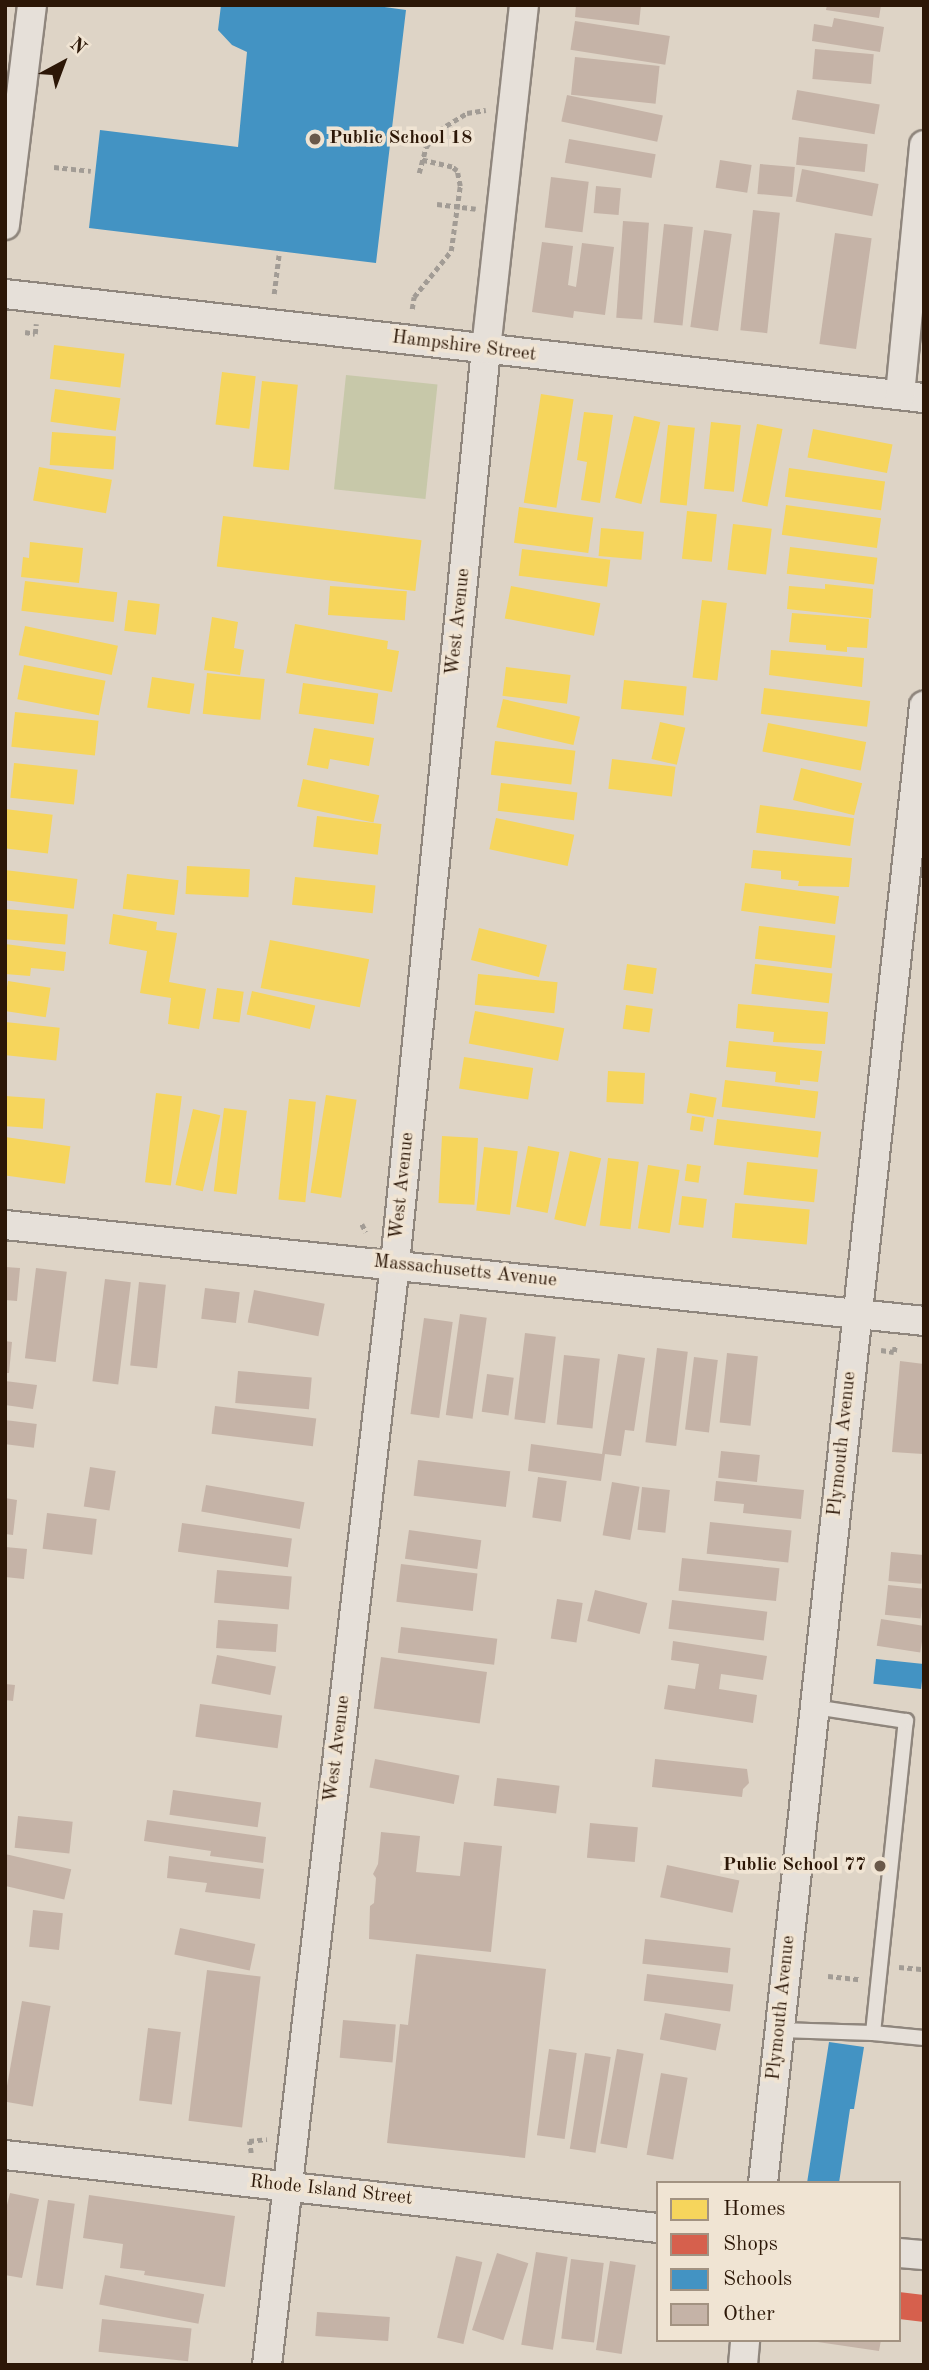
<!DOCTYPE html>
<html>
<head>
<meta charset="utf-8">
<style>
  body { margin:0 }
  #map { position:relative; width:929px; height:2370px; overflow:hidden; background:#ded4c6; font-family:"Old Standard TT",serif }
  div>[style] { position:absolute }
  [style*='--x'] { left:calc(var(--x)*1px); top:calc(var(--y)*1px); width:calc(var(--w)*1px); rotate:calc(var(--a)*1deg) }
  .green>* { inset:0; background:#c7c8a9; transform-origin:0 0 }
  .homes>* { inset:0; background:#f6d55c; transform-origin:0 0 }
  .shops>* { inset:0; background:#d6604d }
  .schools>* { inset:0; background:#4393c3; transform-origin:0 0 }
  .building>* { inset:0; background:#c5b3a7; transform-origin:0 0 }
  .path>* { height:4.5px; margin-top:-2.25px; transform-origin:0; background:repeating-linear-gradient(90deg,#a29c95 0 5px,transparent 0 8.5px) }
  .roads { filter:drop-shadow(2px 0 #8f867d) drop-shadow(-2px 0 #8f867d) drop-shadow(0 2px #8f867d) drop-shadow(0 -2px #8f867d) }
  .lane>* { height:14px; margin:-7px; padding:0 7px; transform-origin:7px; border-radius:7px; background:#e6e0d9 }
  .street>* { height:28px; margin:-14px; padding:0 14px; transform-origin:14px; border-radius:14px; background:#e6e0d9 }
  .dots>* { width:19px; height:19px; translate:-50% -50%; box-sizing:border-box; border:4px solid #f0e4d3; border-radius:50% }
  span { translate:-50% -50%; white-space:nowrap; text-align:center; line-height:1.15; -webkit-text-stroke:7px #f0e4d3; paint-order:stroke }
  .poi-label { font-size:19px; color:#2c1707; font-weight:700 }
  .left { translate:0 -50%; text-align:left }
  .right { translate:-100% -50%; text-align:right }
  .street-label { font-size:19px; color:#2c1707 }
  .frame { position:absolute; inset:0; border:7px solid #2c1707; pointer-events:none }
  .legend { position:absolute; left:656px; top:2181px; width:245px; height:161px; box-sizing:border-box; background:#f0e4d3; border:2px solid #a29281; margin:0; padding:9px 12px; list-style:none; font-size:21px; color:#2c1707 }
  .legend li { display:flex; align-items:center; gap:14px; height:35px }
  .legend b { width:35px; border:2px solid #a29281 }
  .north { position:absolute; left:28px; top:28px; width:70px; height:70px; -webkit-text-stroke:5px #f0e4d3; paint-order:stroke; rotate:41deg; font-size:19px; font-weight:700; line-height:28px; text-align:center; color:#2c1707 }
  .north::after { content:''; display:block; margin:auto; width:24px; height:32px; background:#2c1707; clip-path:polygon(50% 0,100% 100%,50% 72%,0 100%) }
</style>
</head>
<body>
<div id="map">
  <div class="green">
    <div style="left:346px;top:375px;width:92px;height:115px;rotate:6deg"></div>
  </div>
  <div class="homes">
    <div style="left:54px;top:345px;width:71px;height:34px;rotate:7deg"></div>
    <div style="left:222px;top:372px;width:34px;height:53px;rotate:7deg"></div>
    <div style="left:262px;top:381px;width:36px;height:86px;rotate:6deg"></div>
    <div style="left:55px;top:389px;width:66px;height:33px;rotate:8deg"></div>
    <div style="left:541px;top:394px;width:33px;height:110px;rotate:9deg"></div>
    <div style="clip-path:polygon(584px 412px,613px 415px,600px 503px,581px 500px,587px 462px,577px 460px)"></div>
    <div style="left:634px;top:416px;width:27px;height:84px;rotate:13deg"></div>
    <div style="left:711px;top:422px;width:30px;height:67px;rotate:6deg"></div>
    <div style="left:757px;top:424px;width:26px;height:79px;rotate:11deg"></div>
    <div style="left:668px;top:425px;width:27px;height:78px;rotate:6deg"></div>
    <div style="left:813px;top:429px;width:81px;height:29px;rotate:11deg"></div>
    <div style="left:52px;top:432px;width:64px;height:33px;rotate:4deg"></div>
    <div style="left:39px;top:467px;width:74px;height:34px;rotate:10deg"></div>
    <div style="left:789px;top:468px;width:97px;height:29px;rotate:8deg"></div>
    <div style="left:786px;top:505px;width:96px;height:30px;rotate:8deg"></div>
    <div style="left:519px;top:507px;width:75px;height:36px;rotate:8deg"></div>
    <div style="left:687px;top:511px;width:30px;height:48px;rotate:6deg"></div>
    <div style="left:223px;top:516px;width:200px;height:51px;rotate:7deg"></div>
    <div style="left:733px;top:524px;width:39px;height:46px;rotate:7deg"></div>
    <div style="left:601px;top:528px;width:43px;height:28px;rotate:5deg"></div>
    <div style="clip-path:polygon(30px 542px,83px 548px,79px 583px,21px 577px,23px 557px,29px 558px)"></div>
    <div style="left:790px;top:547px;width:88px;height:27px;rotate:7deg"></div>
    <div style="left:522px;top:549px;width:89px;height:27px;rotate:7deg"></div>
    <div style="left:25px;top:581px;width:93px;height:30px;rotate:7deg"></div>
    <div style="clip-path:polygon(825px 584px,873px 589px,871px 618px,787px 609px,789px 586px,825px 589px)"></div>
    <div style="left:330px;top:586px;width:77px;height:29px;rotate:4deg"></div>
    <div style="left:511px;top:586px;width:91px;height:33px;rotate:11deg"></div>
    <div style="left:128px;top:600px;width:32px;height:31px;rotate:7deg"></div>
    <div style="left:702px;top:600px;width:25px;height:78px;rotate:7deg"></div>
    <div style="clip-path:polygon(792px 613px,869px 619px,867px 648px,847px 647px,847px 652px,826px 650px,826px 645px,789px 642px)"></div>
    <div style="clip-path:polygon(212px 617px,238px 622px,234px 648px,244px 650px,240px 675px,204px 670px)"></div>
    <div style="clip-path:polygon(295px 624px,388px 641px,387px 649px,399px 651px,392px 692px,286px 673px)"></div>
    <div style="left:25px;top:626px;width:95px;height:30px;rotate:12deg"></div>
    <div style="clip-path:polygon(771px 650px,864px 658px,862px 687px,769px 675px)"></div>
    <div style="left:24px;top:665px;width:83px;height:35px;rotate:11deg"></div>
    <div style="left:506px;top:667px;width:65px;height:29px;rotate:7deg"></div>
    <div style="left:207px;top:673px;width:58px;height:41px;rotate:6deg"></div>
    <div style="left:152px;top:677px;width:43px;height:31px;rotate:9deg"></div>
    <div style="left:624px;top:680px;width:63px;height:29px;rotate:6deg"></div>
    <div style="left:303px;top:683px;width:76px;height:31px;rotate:8deg"></div>
    <div style="left:764px;top:688px;width:107px;height:26px;rotate:7deg"></div>
    <div style="left:503px;top:699px;width:79px;height:29px;rotate:13deg"></div>
    <div style="left:15px;top:712px;width:84px;height:35px;rotate:6deg"></div>
    <div style="left:660px;top:722px;width:26px;height:38px;rotate:13deg"></div>
    <div style="left:768px;top:723px;width:100px;height:29px;rotate:11deg"></div>
    <div style="clip-path:polygon(314px 728px,374px 738px,369px 766px,330px 759px,328px 769px,307px 765px)"></div>
    <div style="left:495px;top:741px;width:81px;height:34px;rotate:7deg"></div>
    <div style="left:612px;top:759px;width:64px;height:30px;rotate:7deg"></div>
    <div style="left:14px;top:763px;width:64px;height:35px;rotate:6deg"></div>
    <div style="left:801px;top:768px;width:63px;height:33px;rotate:14deg"></div>
    <div style="left:303px;top:779px;width:78px;height:28px;rotate:12deg"></div>
    <div style="left:501px;top:783px;width:77px;height:28px;rotate:7deg"></div>
    <div style="left:760px;top:805px;width:95px;height:28px;rotate:8deg"></div>
    <div style="left:5px;top:809px;width:48px;height:39px;rotate:7deg"></div>
    <div style="left:317px;top:816px;width:65px;height:31px;rotate:7deg"></div>
    <div style="left:496px;top:818px;width:80px;height:32px;rotate:12deg"></div>
    <div style="clip-path:polygon(753px 850px,852px 858px,849px 887px,798px 886px,799px 881px,781px 879px,781px 871px,751px 868px)"></div>
    <div style="left:187px;top:866px;width:63px;height:28px;rotate:3deg"></div>
    <div style="left:5px;top:870px;width:73px;height:30px;rotate:7deg"></div>
    <div style="left:127px;top:874px;width:52px;height:35px;rotate:7deg"></div>
    <div style="left:295px;top:877px;width:81px;height:28px;rotate:6deg"></div>
    <div style="left:745px;top:883px;width:95px;height:28px;rotate:8deg"></div>
    <div style="left:5px;top:909px;width:63px;height:30px;rotate:5deg"></div>
    <div style="clip-path:polygon(113px 914px,157px 922px,156px 930px,177px 933px,169px 982px,206px 989px,199px 1029px,168px 1024px,171px 998px,140px 993px,147px 951px,109px 944px)"></div>
    <div style="left:759px;top:926px;width:77px;height:33px;rotate:7deg"></div>
    <div style="left:479px;top:928px;width:70px;height:33px;rotate:14deg"></div>
    <div style="left:270px;top:940px;width:101px;height:49px;rotate:11deg"></div>
    <div style="clip-path:polygon(5px 944px,66px 952px,64px 971px,31px 968px,30px 976px,5px 974px)"></div>
    <div style="left:627px;top:964px;width:30px;height:26px;rotate:8deg"></div>
    <div style="left:755px;top:964px;width:78px;height:30px;rotate:7deg"></div>
    <div style="left:478px;top:974px;width:80px;height:31px;rotate:6deg"></div>
    <div style="left:8px;top:981px;width:43px;height:30px;rotate:9deg"></div>
    <div style="left:217px;top:988px;width:27px;height:31px;rotate:8deg"></div>
    <div style="left:252px;top:991px;width:65px;height:24px;rotate:13deg"></div>
    <div style="clip-path:polygon(738px 1004px,828px 1012px,825px 1044px,773px 1042px,774px 1032px,736px 1028px)"></div>
    <div style="left:626px;top:1005px;width:27px;height:24px;rotate:8deg"></div>
    <div style="left:475px;top:1011px;width:91px;height:33px;rotate:11deg"></div>
    <div style="left:5px;top:1022px;width:55px;height:33px;rotate:6deg"></div>
    <div style="clip-path:polygon(729px 1041px,822px 1051px,818px 1082px,800px 1080px,800px 1085px,775px 1082px,776px 1072px,726px 1067px)"></div>
    <div style="left:464px;top:1057px;width:70px;height:32px;rotate:9deg"></div>
    <div style="left:608px;top:1071px;width:37px;height:31px;rotate:3deg"></div>
    <div style="left:725px;top:1080px;width:94px;height:27px;rotate:7deg"></div>
    <div style="left:156px;top:1093px;width:26px;height:90px;rotate:7deg"></div>
    <div style="left:690px;top:1093px;width:27px;height:20px;rotate:10deg"></div>
    <div style="left:326px;top:1095px;width:31px;height:99px;rotate:9deg"></div>
    <div style="left:5px;top:1096px;width:40px;height:30px;rotate:4deg"></div>
    <div style="left:289px;top:1099px;width:27px;height:101px;rotate:6deg"></div>
    <div style="left:224px;top:1108px;width:23px;height:84px;rotate:7deg"></div>
    <div style="left:193px;top:1109px;width:28px;height:78px;rotate:13deg"></div>
    <div style="left:692px;top:1116px;width:13px;height:14px;rotate:9deg"></div>
    <div style="left:717px;top:1119px;width:105px;height:26px;rotate:7deg"></div>
    <div style="left:442px;top:1136px;width:36px;height:67px;rotate:3deg"></div>
    <div style="left:5px;top:1137px;width:66px;height:38px;rotate:8deg"></div>
    <div style="left:528px;top:1146px;width:32px;height:62px;rotate:11deg"></div>
    <div style="left:484px;top:1147px;width:34px;height:64px;rotate:7deg"></div>
    <div style="left:570px;top:1151px;width:32px;height:70px;rotate:13deg"></div>
    <div style="left:608px;top:1158px;width:31px;height:68px;rotate:7deg"></div>
    <div style="left:747px;top:1162px;width:71px;height:33px;rotate:6deg"></div>
    <div style="left:687px;top:1164px;width:14px;height:17px;rotate:8deg"></div>
    <div style="left:648px;top:1165px;width:32px;height:64px;rotate:9deg"></div>
    <div style="left:682px;top:1196px;width:25px;height:29px;rotate:7deg"></div>
    <div style="left:735px;top:1203px;width:75px;height:35px;rotate:5deg"></div>
  </div>
  <div class="shops">
    <div style="clip-path:polygon(899px 2292px,924px 2295px,924px 2322px,899px 2319px)"></div>
  </div>
  <div class="schools">
    <div style="clip-path:polygon(221px 5px,370px 5px,406px 10px,376px 263px,89px 228px,100px 130px,238px 147px,247px 52px,232px 45px,218px 30px)"></div>
    <div style="left:876px;top:1659px;width:48px;height:25px;rotate:6deg"></div>
    <div style="clip-path:polygon(829px 2042px,864px 2047px,854px 2109px,850px 2109px,839px 2183px,807px 2183px)"></div>
  </div>
  <div class="building">
    <div style="clip-path:polygon(576px 5px,641px 5px,639px 25px,575px 17px)"></div>
    <div style="clip-path:polygon(827px 5px,881px 5px,879px 18px,826px 10px)"></div>
    <div style="clip-path:polygon(834px 18px,884px 27px,880px 52px,812px 41px,814px 24px,832px 27px)"></div>
    <div style="left:575px;top:21px;width:96px;height:29px;rotate:9deg"></div>
    <div style="left:815px;top:49px;width:59px;height:30px;rotate:5deg"></div>
    <div style="left:575px;top:57px;width:85px;height:38px;rotate:6deg"></div>
    <div style="left:797px;top:90px;width:84px;height:30px;rotate:10deg"></div>
    <div style="left:567px;top:95px;width:98px;height:27px;rotate:12deg"></div>
    <div style="left:799px;top:137px;width:69px;height:28px;rotate:6deg"></div>
    <div style="left:569px;top:139px;width:88px;height:24px;rotate:10deg"></div>
    <div style="left:720px;top:160px;width:32px;height:28px;rotate:9deg"></div>
    <div style="left:760px;top:164px;width:35px;height:30px;rotate:5deg"></div>
    <div style="left:802px;top:169px;width:78px;height:33px;rotate:11deg"></div>
    <div style="left:551px;top:177px;width:38px;height:51px;rotate:7deg"></div>
    <div style="left:596px;top:186px;width:25px;height:27px;rotate:5deg"></div>
    <div style="left:753px;top:210px;width:27px;height:121px;rotate:6deg"></div>
    <div style="left:623px;top:221px;width:26px;height:97px;rotate:4deg"></div>
    <div style="left:664px;top:224px;width:29px;height:99px;rotate:6deg"></div>
    <div style="left:704px;top:230px;width:28px;height:98px;rotate:8deg"></div>
    <div style="left:835px;top:233px;width:37px;height:112px;rotate:8deg"></div>
    <div style="clip-path:polygon(542px 242px,573px 246px,568px 285px,576px 287px,582px 243px,614px 247px,605px 315px,574px 311px,573px 318px,532px 312px)"></div>
    <div style="clip-path:polygon(5px 1267px,20px 1268px,17px 1301px,5px 1300px)"></div>
    <div style="left:36px;top:1268px;width:31px;height:91px;rotate:7deg"></div>
    <div style="left:105px;top:1279px;width:26px;height:103px;rotate:7deg"></div>
    <div style="left:139px;top:1282px;width:27px;height:84px;rotate:6deg"></div>
    <div style="left:205px;top:1288px;width:35px;height:31px;rotate:7deg"></div>
    <div style="left:254px;top:1290px;width:72px;height:33px;rotate:11deg"></div>
    <div style="left:460px;top:1314px;width:27px;height:102px;rotate:8deg"></div>
    <div style="left:424px;top:1318px;width:29px;height:97px;rotate:8deg"></div>
    <div style="left:525px;top:1333px;width:31px;height:87px;rotate:7deg"></div>
    <div style="clip-path:polygon(5px 1341px,12px 1342px,9px 1373px,5px 1373px)"></div>
    <div style="left:657px;top:1348px;width:31px;height:95px;rotate:7deg"></div>
    <div style="left:727px;top:1353px;width:31px;height:70px;rotate:6deg"></div>
    <div style="clip-path:polygon(618px 1354px,645px 1358px,634px 1431px,625px 1430px,621px 1456px,605px 1454px,601px 1481px,528px 1471px,531px 1444px,602px 1454px)"></div>
    <div style="left:564px;top:1355px;width:36px;height:70px;rotate:6deg"></div>
    <div style="left:694px;top:1357px;width:24px;height:73px;rotate:7deg"></div>
    <div style="clip-path:polygon(900px 1361px,924px 1364px,923px 1454px,892px 1452px)"></div>
    <div style="left:238px;top:1371px;width:74px;height:32px;rotate:5deg"></div>
    <div style="left:487px;top:1374px;width:27px;height:38px;rotate:8deg"></div>
    <div style="clip-path:polygon(5px 1381px,37px 1385px,33px 1409px,5px 1405px)"></div>
    <div style="left:215px;top:1406px;width:102px;height:28px;rotate:7deg"></div>
    <div style="left:5px;top:1420px;width:32px;height:24px;rotate:7deg"></div>
    <div style="left:721px;top:1451px;width:39px;height:27px;rotate:6deg"></div>
    <div style="left:418px;top:1460px;width:93px;height:36px;rotate:7deg"></div>
    <div style="left:90px;top:1467px;width:26px;height:40px;rotate:9deg"></div>
    <div style="left:538px;top:1477px;width:29px;height:41px;rotate:8deg"></div>
    <div style="clip-path:polygon(716px 1481px,804px 1490px,801px 1519px,743px 1513px,744px 1504px,714px 1501px)"></div>
    <div style="left:612px;top:1482px;width:28px;height:54px;rotate:10deg"></div>
    <div style="left:206px;top:1485px;width:100px;height:27px;rotate:10deg"></div>
    <div style="left:642px;top:1487px;width:28px;height:43px;rotate:6deg"></div>
    <div style="clip-path:polygon(5px 1498px,17px 1500px,13px 1535px,5px 1534px)"></div>
    <div style="left:47px;top:1513px;width:50px;height:36px;rotate:7deg"></div>
    <div style="left:710px;top:1522px;width:82px;height:32px;rotate:6deg"></div>
    <div style="left:182px;top:1523px;width:111px;height:29px;rotate:8deg"></div>
    <div style="left:409px;top:1530px;width:73px;height:29px;rotate:8deg"></div>
    <div style="clip-path:polygon(5px 1547px,27px 1549px,24px 1579px,5px 1577px)"></div>
    <div style="left:891px;top:1552px;width:33px;height:29px;rotate:5deg"></div>
    <div style="left:682px;top:1558px;width:98px;height:33px;rotate:6deg"></div>
    <div style="left:401px;top:1564px;width:77px;height:38px;rotate:7deg"></div>
    <div style="left:217px;top:1570px;width:75px;height:33px;rotate:5deg"></div>
    <div style="left:888px;top:1585px;width:36px;height:30px;rotate:6deg"></div>
    <div style="left:595px;top:1590px;width:54px;height:32px;rotate:14deg"></div>
    <div style="left:557px;top:1599px;width:26px;height:40px;rotate:9deg"></div>
    <div style="left:672px;top:1600px;width:96px;height:29px;rotate:7deg"></div>
    <div style="left:881px;top:1619px;width:44px;height:27px;rotate:9deg"></div>
    <div style="left:218px;top:1620px;width:60px;height:28px;rotate:4deg"></div>
    <div style="left:401px;top:1627px;width:97px;height:26px;rotate:7deg"></div>
    <div style="clip-path:polygon(673px 1641px,767px 1656px,763px 1680px,721px 1674px,719px 1689px,757px 1695px,753px 1723px,664px 1709px,668px 1685px,695px 1689px,699px 1664px,671px 1660px)"></div>
    <div style="left:217px;top:1655px;width:60px;height:29px;rotate:11deg"></div>
    <div style="left:381px;top:1657px;width:107px;height:52px;rotate:8deg"></div>
    <div style="clip-path:polygon(5px 1684px,15px 1685px,13px 1701px,5px 1700px)"></div>
    <div style="left:200px;top:1704px;width:83px;height:33px;rotate:8deg"></div>
    <div style="left:375px;top:1759px;width:86px;height:29px;rotate:11deg"></div>
    <div style="clip-path:polygon(655px 1759px,747px 1769px,749px 1783px,743px 1789px,742px 1797px,652px 1787px)"></div>
    <div style="left:497px;top:1778px;width:63px;height:28px;rotate:7deg"></div>
    <div style="left:173px;top:1790px;width:89px;height:25px;rotate:8deg"></div>
    <div style="left:18px;top:1816px;width:55px;height:32px;rotate:6deg"></div>
    <div style="clip-path:polygon(147px 1820px,266px 1837px,263px 1863px,210px 1856px,211px 1851px,144px 1841px)"></div>
    <div style="left:590px;top:1823px;width:48px;height:35px;rotate:5deg"></div>
    <div style="clip-path:polygon(381px 1832px,420px 1836px,416px 1872px,460px 1876px,464px 1842px,502px 1846px,491px 1952px,369px 1939px,370px 1906px,374px 1903px,376px 1878px,373px 1874px,378px 1864px)"></div>
    <div style="left:5px;top:1854px;width:68px;height:31px;rotate:13deg"></div>
    <div style="clip-path:polygon(169px 1856px,264px 1869px,260px 1899px,205px 1892px,207px 1883px,167px 1878px)"></div>
    <div style="left:667px;top:1865px;width:74px;height:33px;rotate:12deg"></div>
    <div style="left:33px;top:1910px;width:30px;height:37px;rotate:6deg"></div>
    <div style="left:180px;top:1928px;width:77px;height:27px;rotate:12deg"></div>
    <div style="left:645px;top:1939px;width:86px;height:25px;rotate:6deg"></div>
    <div style="clip-path:polygon(416px 1954px,546px 1969px,525px 2158px,387px 2143px,400px 2024px,408px 2025px)"></div>
    <div style="left:207px;top:1970px;width:54px;height:152px;rotate:7deg"></div>
    <div style="left:647px;top:1974px;width:87px;height:27px;rotate:7deg"></div>
    <div style="left:22px;top:2001px;width:29px;height:102px;rotate:10deg"></div>
    <div style="left:665px;top:2013px;width:57px;height:27px;rotate:11deg"></div>
    <div style="left:343px;top:2020px;width:53px;height:38px;rotate:5deg"></div>
    <div style="left:148px;top:2028px;width:33px;height:73px;rotate:7deg"></div>
    <div style="left:549px;top:2049px;width:28px;height:87px;rotate:8deg"></div>
    <div style="left:617px;top:2049px;width:27px;height:96px;rotate:10deg"></div>
    <div style="left:585px;top:2053px;width:26px;height:97px;rotate:9deg"></div>
    <div style="left:661px;top:2073px;width:27px;height:83px;rotate:10deg"></div>
    <div style="clip-path:polygon(10px 2193px,39px 2199px,22px 2278px,5px 2275px,5px 2213px)"></div>
    <div style="clip-path:polygon(89px 2195px,235px 2216px,225px 2287px,144px 2275px,145px 2271px,120px 2268px,123px 2244px,83px 2238px)"></div>
    <div style="left:48px;top:2200px;width:27px;height:86px;rotate:8deg"></div>
    <div style="left:536px;top:2252px;width:32px;height:94px;rotate:9deg"></div>
    <div style="left:497px;top:2253px;width:33px;height:81px;rotate:18deg"></div>
    <div style="left:456px;top:2256px;width:27px;height:84px;rotate:13deg"></div>
    <div style="left:571px;top:2259px;width:33px;height:80px;rotate:7deg"></div>
    <div style="left:610px;top:2261px;width:26px;height:90px;rotate:9deg"></div>
    <div style="left:105px;top:2275px;width:101px;height:30px;rotate:11deg"></div>
    <div style="left:317px;top:2312px;width:73px;height:24px;rotate:4deg"></div>
    <div style="left:102px;top:2319px;width:90px;height:33px;rotate:6deg"></div>
    <div style="clip-path:polygon(804px 2340px,881px 2340px,879px 2351px)"></div>
  </div>
  <div class="path">
    <div style="--x:54;--y:167;--w:37;--a:6"></div>
    <div style="--x:419;--y:173;--w:27;--a:-75"></div>
    <div style="--x:426;--y:147;--w:21;--a:-53"></div>
    <div style="--x:439;--y:130;--w:33;--a:-31"></div>
    <div style="--x:467;--y:113;--w:19;--a:-9"></div>
    <div style="--x:437;--y:204;--w:39;--a:7"></div>
    <div style="--x:274;--y:294;--w:39;--a:-83"></div>
    <div style="--x:412;--y:309;--w:12;--a:-81"></div>
    <div style="--x:414;--y:297;--w:59;--a:-51.2"></div>
    <div style="--x:451;--y:251;--w:66;--a:-82.1"></div>
    <div style="--x:460;--y:186;--w:15;--a:-101"></div>
    <div style="--x:457;--y:171;--w:6;--a:-141"></div>
    <div style="--x:452;--y:167;--w:31;--a:-167"></div>
    <div style="--x:25;--y:332;--w:10;--a:11"></div>
    <div style="--x:35;--y:334;--w:10;--a:-84"></div>
    <div style="--x:362;--y:1224;--w:9;--a:63"></div>
    <div style="--x:881;--y:1350;--w:13;--a:9"></div>
    <div style="--x:894;--y:1352;--w:6;--a:-81"></div>
    <div style="--x:899;--y:1967;--w:25;--a:5"></div>
    <div style="--x:828;--y:1976;--w:31;--a:6"></div>
    <div style="--x:251;--y:2153;--w:12;--a:-99"></div>
    <div style="--x:249;--y:2141;--w:18;--a:-6"></div>
  </div>
  <div class="roads">
    <div class="lane">
      <div style="--x:779;--y:2030;--w:94;--a:1.8"></div>
      <div style="--x:873;--y:2033;--w:314;--a:-84"></div>
      <div style="--x:906;--y:1721;--w:93;--a:-171.3"></div>
      <div style="--x:873;--y:2033;--w:51;--a:5.6"></div>
    </div>
    <div class="street">
      <div style="--x:5;--y:225;--w:222;--a:-83"></div>
      <div style="--x:5;--y:294;--w:925;--a:6.46"></div>
      <div style="--x:900;--y:395;--w:251;--a:-84.5"></div>
      <div style="--x:5;--y:1225;--w:924;--a:5.96"></div>
      <div style="--x:5;--y:2155;--w:657;--a:6.38"></div>
      <div style="--x:763;--y:2183;--w:1486;--a:-83.78"></div>
      <div style="--x:899;--y:2253;--w:25;--a:5"></div>
      <div style="--x:267;--y:2365;--w:1108;--a:-83.37"></div>
      <div style="--x:395;--y:1264;--w:920;--a:-84.32"></div>
      <div style="--x:486;--y:349;--w:346;--a:-83.7"></div>
      <div style="--x:743;--y:2365;--w:25;--a:-85"></div>
    </div>
  </div>
  <div class="dots">
    <div style="left:315px;top:139px;background:#6a594a"></div>
    <div style="left:880px;top:1866px;background:#6a594a"></div>
  </div>
  <div class="poi-label">
    <span class="left" style="left:329px;top:139px">Public School 18</span>
    <span class="right" style="left:866px;top:1866px">Public School 77</span>
  </div>
  <div class="street-label">
    <span style="left:464px;top:347px;rotate:7deg">Hampshire Street</span>
    <span style="left:459px;top:622px;rotate:-84deg">West Avenue</span>
    <span style="left:403px;top:1186px;rotate:-84deg">West Avenue</span>
    <span style="left:465px;top:1272px;rotate:6deg">Massachusetts Avenue</span>
    <span style="left:843px;top:1444px;rotate:-84deg">Plymouth Avenue</span>
    <span style="left:338px;top:1749px;rotate:-83deg">West Avenue</span>
    <span style="left:782px;top:2008px;rotate:-84deg">Plymouth Avenue</span>
    <span style="left:331px;top:2191px;rotate:6deg">Rhode Island Street</span>
  </div>
  <div class="frame"></div>
  <ul class="legend">
  <li><b style="height:19px;background:#f6d55c"></b>Homes</li>
  <li><b style="height:19px;background:#d6604d"></b>Shops</li>
  <li><b style="height:19px;background:#4393c3"></b>Schools</li>
  <li><b style="height:19px;background:#c5b3a7"></b>Other</li>
  </ul>
  <div class="north">N</div>
</div>
</body>
</html>
